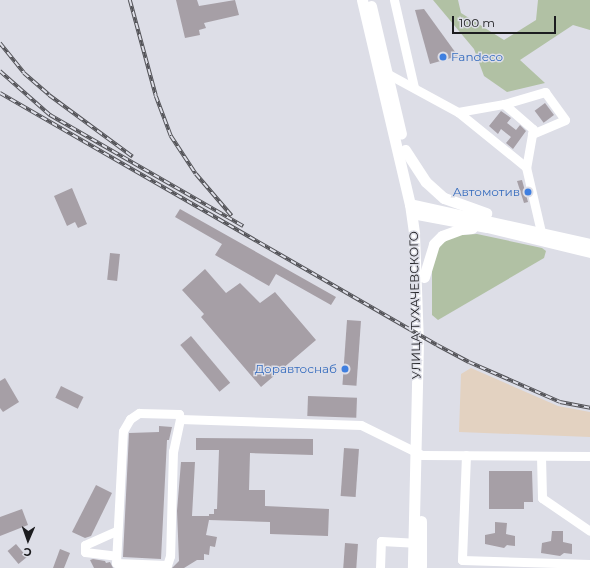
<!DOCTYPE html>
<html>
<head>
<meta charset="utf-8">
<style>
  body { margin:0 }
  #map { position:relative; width:590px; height:568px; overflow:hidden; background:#dddee7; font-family:Montserrat,sans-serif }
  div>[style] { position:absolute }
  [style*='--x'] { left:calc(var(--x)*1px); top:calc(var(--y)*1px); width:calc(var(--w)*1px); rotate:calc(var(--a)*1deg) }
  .industrial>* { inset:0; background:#e3d2c1 }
  .green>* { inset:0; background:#b1c1a4 }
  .building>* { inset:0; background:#a69fa6; transform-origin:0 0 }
  .minor>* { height:9px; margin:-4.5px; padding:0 4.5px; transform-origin:4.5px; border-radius:4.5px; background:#fff }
  .major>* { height:11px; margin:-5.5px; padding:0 5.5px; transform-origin:5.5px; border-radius:5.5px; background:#fff }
  .rail>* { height:3.5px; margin-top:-1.75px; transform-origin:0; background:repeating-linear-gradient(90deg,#dddee7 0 6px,#525257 0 12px); box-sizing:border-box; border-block:1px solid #525257 }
  .dots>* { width:11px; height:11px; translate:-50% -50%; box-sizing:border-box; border:2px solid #dddee7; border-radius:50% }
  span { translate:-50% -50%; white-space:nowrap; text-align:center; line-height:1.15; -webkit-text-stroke:3px #dddee7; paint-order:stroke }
  .shop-label { font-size:12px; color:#366cbe }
  .left { translate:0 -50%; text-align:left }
  .right { translate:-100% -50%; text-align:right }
  .street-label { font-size:12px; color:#1c1c1f }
  .north { position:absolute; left:8px; top:520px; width:40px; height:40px; -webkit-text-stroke:3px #dddee7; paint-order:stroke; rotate:182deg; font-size:11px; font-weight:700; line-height:16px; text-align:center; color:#1c1c1f }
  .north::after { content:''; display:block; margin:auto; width:14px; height:18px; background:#1c1c1f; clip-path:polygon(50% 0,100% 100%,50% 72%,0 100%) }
  .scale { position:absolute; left:452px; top:16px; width:104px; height:18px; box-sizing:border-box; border:2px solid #1c1c1f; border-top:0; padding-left:5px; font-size:12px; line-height:14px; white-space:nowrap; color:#1c1c1f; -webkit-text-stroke:3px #dddee7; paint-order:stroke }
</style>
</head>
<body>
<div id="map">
  <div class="industrial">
    <div style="clip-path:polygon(471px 368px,558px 406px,590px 412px,590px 437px,459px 432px,461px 374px)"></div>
  </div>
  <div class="green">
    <div style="clip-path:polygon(433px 0,458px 0,461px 13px,504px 40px,536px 20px,538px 0,590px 0,590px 30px,573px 25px,520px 60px,545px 83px,507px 92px,484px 76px,474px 49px)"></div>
    <div style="clip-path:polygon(477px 234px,542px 248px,546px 251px,544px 258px,438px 320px,432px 315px,432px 256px,438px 247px,447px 240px,460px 235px)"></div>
  </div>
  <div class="building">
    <div style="clip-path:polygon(176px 0,197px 0,199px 6px,235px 0,239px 15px,204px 23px,206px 28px,199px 30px,200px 35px,185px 38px)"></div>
    <div style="clip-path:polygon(424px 9px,458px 56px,430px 64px,415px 10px)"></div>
    <div style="left:545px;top:103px;width:15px;height:13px;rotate:53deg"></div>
    <div style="clip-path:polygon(501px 111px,511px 118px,507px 123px,516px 130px,520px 125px,526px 131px,513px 149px,506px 143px,511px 137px,501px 129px,498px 134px,489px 126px)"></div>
    <div style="clip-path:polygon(522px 180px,528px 202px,524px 203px,517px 181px)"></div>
    <div style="clip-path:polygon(72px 188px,87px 224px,78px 228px,75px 222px,67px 226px,54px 196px)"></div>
    <div style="clip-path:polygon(180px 209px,336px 297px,331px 305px,276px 274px,269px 286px,215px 255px,222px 244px,175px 217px)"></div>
    <div style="left:110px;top:253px;width:10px;height:27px;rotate:6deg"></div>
    <div style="clip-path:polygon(205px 269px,226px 293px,240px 283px,260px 303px,275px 292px,316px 340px,261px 387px,201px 317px,204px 314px,182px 290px)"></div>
    <div style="left:347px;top:320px;width:14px;height:65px;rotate:4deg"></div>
    <div style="left:191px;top:336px;width:61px;height:14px;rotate:50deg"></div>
    <div style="clip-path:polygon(5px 378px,19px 402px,3px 412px,0 408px,0 381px)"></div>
    <div style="left:61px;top:386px;width:25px;height:13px;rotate:26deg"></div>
    <div style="left:308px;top:396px;width:49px;height:20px;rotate:2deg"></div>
    <div style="clip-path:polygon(159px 426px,172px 427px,169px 440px,167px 440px,161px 559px,123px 557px,129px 433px,159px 432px)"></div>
    <div style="clip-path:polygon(196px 438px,313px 439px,313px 455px,250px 453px,249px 490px,265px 490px,265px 506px,329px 509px,328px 536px,270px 534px,270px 522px,209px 520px,206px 535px,217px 537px,215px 547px,210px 546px,209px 555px,204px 554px,204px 560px,197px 560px,184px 568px,172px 568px,179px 561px,177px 511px,181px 462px,195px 462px,192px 516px,209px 516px,209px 514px,214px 514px,214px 509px,217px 509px,219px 450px,196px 450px)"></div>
    <div style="left:344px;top:448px;width:15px;height:48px;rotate:4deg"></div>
    <div style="clip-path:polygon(489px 471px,532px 471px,533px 502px,524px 502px,524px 509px,489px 509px)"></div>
    <div style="clip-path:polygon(96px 485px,112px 493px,91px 536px,85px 538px,72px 532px)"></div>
    <div style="clip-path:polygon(22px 509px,28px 525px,0 536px,0 517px)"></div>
    <div style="clip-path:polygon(495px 522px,507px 523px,506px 534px,515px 536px,515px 546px,507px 545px,504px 548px,485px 544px,485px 535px,495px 533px)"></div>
    <div style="clip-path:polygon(552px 531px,563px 531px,563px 542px,572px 544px,572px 554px,564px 553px,560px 556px,541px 553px,542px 543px,551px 541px)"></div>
    <div style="left:345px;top:543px;width:13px;height:25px;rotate:4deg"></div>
    <div style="left:16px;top:544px;width:17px;height:11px;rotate:50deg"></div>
    <div style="clip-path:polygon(60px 549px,70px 553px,64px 568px,53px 568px)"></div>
    <div style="clip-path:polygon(93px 559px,105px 561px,106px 563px,110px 562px,113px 568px,94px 568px,90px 560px)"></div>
  </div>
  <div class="minor">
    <div style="--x:394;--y:0;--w:89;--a:77.1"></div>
    <div style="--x:388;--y:74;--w:80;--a:28.5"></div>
    <div style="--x:458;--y:112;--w:87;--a:39"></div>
    <div style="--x:526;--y:167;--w:67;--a:77"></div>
    <div style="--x:504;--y:104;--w:43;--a:-16.3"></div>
    <div style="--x:545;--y:92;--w:34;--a:54"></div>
    <div style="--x:565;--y:120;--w:36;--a:157"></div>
    <div style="--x:458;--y:112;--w:47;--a:-9.9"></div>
    <div style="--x:504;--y:104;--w:38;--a:41"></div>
    <div style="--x:533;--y:129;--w:39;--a:100"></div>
    <div style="--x:139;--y:413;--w:40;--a:1.4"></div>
    <div style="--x:179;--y:414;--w:5;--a:79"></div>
    <div style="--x:180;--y:419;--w:33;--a:102"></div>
    <div style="--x:173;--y:451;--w:105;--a:91.6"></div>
    <div style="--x:170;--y:556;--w:9;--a:108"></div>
    <div style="--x:167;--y:565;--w:51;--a:-177.8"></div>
    <div style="--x:116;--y:563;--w:132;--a:-87"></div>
    <div style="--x:123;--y:431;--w:14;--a:-60"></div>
    <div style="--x:130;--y:419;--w:11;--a:-34"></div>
    <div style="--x:180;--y:419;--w:181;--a:1.9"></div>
    <div style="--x:361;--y:425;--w:68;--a:26.2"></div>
    <div style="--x:422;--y:455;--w:168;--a:0.3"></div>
    <div style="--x:466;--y:455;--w:105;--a:92.2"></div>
    <div style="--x:462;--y:560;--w:128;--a:1.8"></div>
    <div style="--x:541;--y:456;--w:42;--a:88.6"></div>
    <div style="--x:542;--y:498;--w:58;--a:34.5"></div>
    <div style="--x:116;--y:531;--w:34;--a:156"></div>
    <div style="--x:85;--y:545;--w:7;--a:90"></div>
    <div style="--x:85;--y:552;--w:31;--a:7"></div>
    <div style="--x:380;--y:568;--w:27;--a:-88"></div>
    <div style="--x:381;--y:541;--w:38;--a:3"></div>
  </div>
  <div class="major">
    <div style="--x:362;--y:0;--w:210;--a:76.8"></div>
    <div style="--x:410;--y:204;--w:30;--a:82"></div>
    <div style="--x:414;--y:234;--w:108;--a:87.9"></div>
    <div style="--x:418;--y:342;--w:226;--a:91.3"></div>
    <div style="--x:371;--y:6;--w:131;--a:76.8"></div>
    <div style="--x:405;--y:150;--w:38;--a:57"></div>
    <div style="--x:426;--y:182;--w:24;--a:42"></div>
    <div style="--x:444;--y:198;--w:45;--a:19.7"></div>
    <div style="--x:410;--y:204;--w:184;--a:12.5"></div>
    <div style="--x:412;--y:213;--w:76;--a:10.6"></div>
    <div style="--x:487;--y:227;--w:106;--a:13.6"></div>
    <div style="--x:424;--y:277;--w:34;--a:-73"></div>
    <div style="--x:434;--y:244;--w:11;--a:-45"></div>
    <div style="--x:442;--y:236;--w:20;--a:-20"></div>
    <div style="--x:461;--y:229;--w:11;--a:-5"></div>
    <div style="--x:421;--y:566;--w:45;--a:-90"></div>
  </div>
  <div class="rail">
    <div style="--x:130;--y:0;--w:99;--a:74.8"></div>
    <div style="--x:156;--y:96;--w:43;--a:69.4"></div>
    <div style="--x:171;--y:136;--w:45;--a:56.7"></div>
    <div style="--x:196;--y:174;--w:55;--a:49.4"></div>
    <div style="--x:0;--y:43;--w:38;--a:51"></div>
    <div style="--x:24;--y:73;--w:33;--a:41"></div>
    <div style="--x:49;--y:95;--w:104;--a:36.4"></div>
    <div style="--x:0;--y:71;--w:67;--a:41.3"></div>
    <div style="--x:50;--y:115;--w:223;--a:29.9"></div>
    <div style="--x:0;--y:93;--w:504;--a:29.97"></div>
    <div style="--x:437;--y:345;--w:36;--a:28"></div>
    <div style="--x:469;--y:362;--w:99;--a:23.7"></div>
    <div style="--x:560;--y:402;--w:31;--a:11"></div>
  </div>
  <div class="dots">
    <div style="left:443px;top:57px;background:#3f7fe0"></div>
    <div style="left:528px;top:192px;background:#3f7fe0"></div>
    <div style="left:345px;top:369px;background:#3f7fe0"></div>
  </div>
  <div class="shop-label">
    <span class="left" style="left:451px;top:57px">Fandeco</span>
    <span class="right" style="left:520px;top:192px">Автомотив</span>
    <span class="right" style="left:337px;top:369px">Доравтоснаб</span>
  </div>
  <div class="street-label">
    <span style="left:415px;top:305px;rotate:-91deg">УЛИЦА ТУХАЧЕВСКОГО</span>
  </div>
  <div class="north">С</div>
  <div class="scale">100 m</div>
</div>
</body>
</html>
